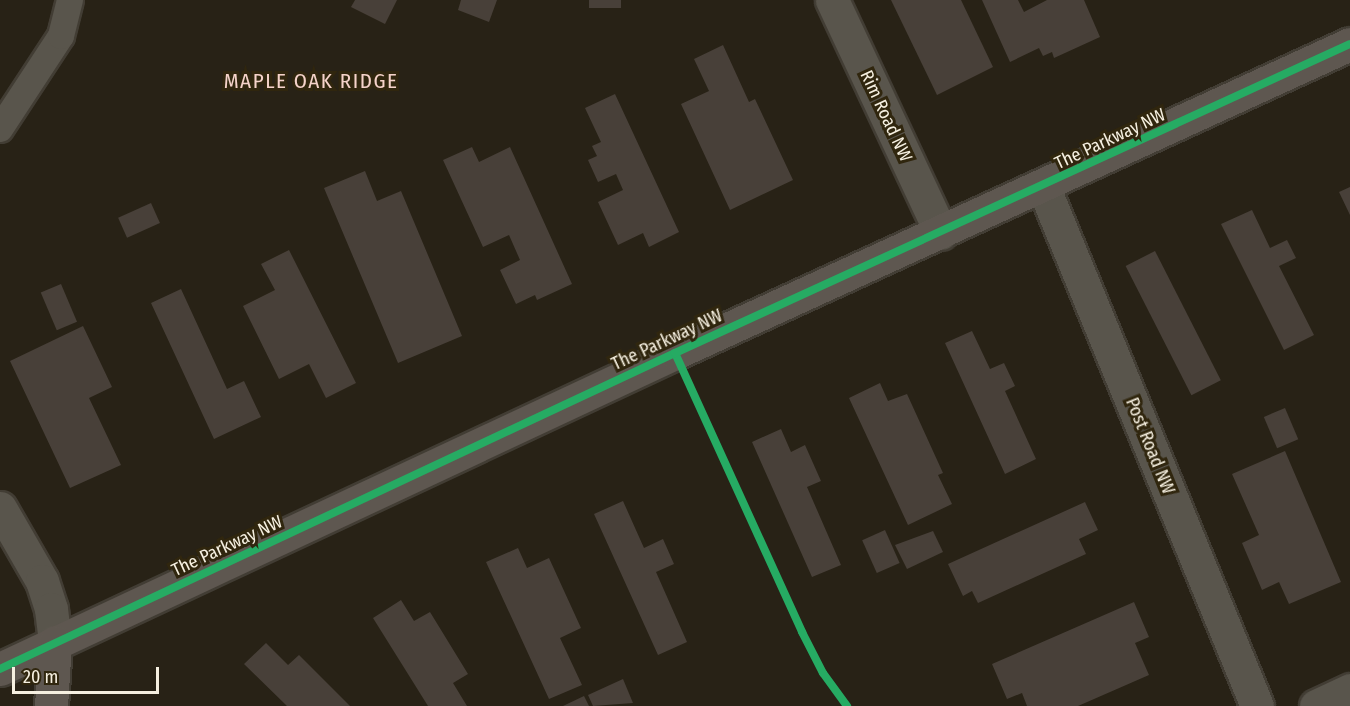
<!DOCTYPE html>
<html>
<head>
<meta charset="utf-8">
<style>
  body { margin:0 }
  #map { position:relative; width:1350px; height:706px; overflow:hidden; background:#282216; font-family:"Fira Sans Condensed",sans-serif }
  div>[style] { position:absolute }
  [style*='--x'] { left:calc(var(--x)*1px); top:calc(var(--y)*1px); width:calc(var(--w)*1px); rotate:calc(var(--a)*1deg) }
  .building>* { inset:0; background:#484039; transform-origin:0 0 }
  .roads { filter:drop-shadow(2px 0 #423d34) drop-shadow(-2px 0 #423d34) drop-shadow(0 2px #423d34) drop-shadow(0 -2px #423d34) }
  .lane>* { height:26px; margin:-13px; padding:0 13px; transform-origin:13px; border-radius:13px; background:#59554c }
  .street>* { height:33px; margin:-16.5px; padding:0 16.5px; transform-origin:16.5px; border-radius:16.5px; background:#59554c }
  .secondary>* { height:33px; margin:-16.5px; padding:0 16.5px; transform-origin:16.5px; border-radius:16.5px; background:#5e5750 }
  .cycleway>* { height:8px; margin:-4px; padding:0 4px; transform-origin:4px; border-radius:4px; background:#26ab63 }
  span { translate:-50% -50%; white-space:nowrap; text-align:center; line-height:1.15; -webkit-text-stroke:6px #30260e; paint-order:stroke }
  .street-label { font-size:18px; color:#f6f0e1 }
  .quarter-label { font-size:21px; color:#f5d3ca; letter-spacing:1.5px }
  .scale { position:absolute; left:12px; top:667px; width:147px; height:27px; box-sizing:border-box; border:3px solid #f6f0e1; border-top:0; padding-left:8px; font-size:18px; line-height:21px; white-space:nowrap; color:#f6f0e1; -webkit-text-stroke:4px #30260e; paint-order:stroke }
</style>
</head>
<body>
<div id="map">
  <div class="building">
    <div style="clip-path:polygon(355px 0,397px 0,385px 24px,351px 7px)"></div>
    <div style="clip-path:polygon(461px 0,497px 0,489px 22px,458px 10px)"></div>
    <div style="left:589px;top:0;width:32px;height:8px"></div>
    <div style="clip-path:polygon(891px 0,961px 0,993px 67px,937px 95px)"></div>
    <div style="clip-path:polygon(982px 0,1018px 0,1024px 12px,1047px 0,1084px 0,1100px 37px,1054px 58px,1052px 52px,1043px 56px,1039px 48px,1010px 62px)"></div>
    <div style="clip-path:polygon(723px 45px,749px 102px,755px 99px,793px 180px,730px 210px,681px 104px,709px 91px,694px 59px)"></div>
    <div style="clip-path:polygon(615px 94px,679px 232px,649px 247px,643px 233px,618px 245px,598px 202px,623px 190px,616px 174px,598px 182px,588px 160px,597px 156px,592px 146px,601px 142px,585px 108px)"></div>
    <div style="clip-path:polygon(472px 147px,479px 162px,510px 147px,572px 284px,537px 300px,535px 295px,516px 304px,500px 270px,520px 260px,509px 235px,483px 247px,443px 160px)"></div>
    <div style="clip-path:polygon(365px 171px,377px 201px,401px 191px,462px 336px,398px 363px,324px 188px)"></div>
    <div style="clip-path:polygon(1350px 187px,1350px 215px,1339px 192px)"></div>
    <div style="left:151px;top:203px;width:22px;height:36px;rotate:66deg"></div>
    <div style="clip-path:polygon(1252px 210px,1270px 248px,1287px 240px,1296px 258px,1279px 266px,1314px 335px,1284px 350px,1221px 224px)"></div>
    <div style="clip-path:polygon(289px 250px,356px 383px,326px 398px,309px 364px,279px 379px,243px 306px,275px 290px,261px 264px)"></div>
    <div style="left:1155px;top:251px;width:145px;height:33px;rotate:63deg"></div>
    <div style="left:61px;top:284px;width:41px;height:22px;rotate:67deg"></div>
    <div style="clip-path:polygon(181px 289px,227px 389px,244px 381px,261px 417px,214px 439px,151px 303px)"></div>
    <div style="clip-path:polygon(83px 326px,112px 387px,89px 398px,121px 465px,70px 488px,10px 361px)"></div>
    <div style="clip-path:polygon(972px 331px,990px 369px,1004px 363px,1015px 386px,1005px 391px,1036px 459px,1005px 474px,945px 343px)"></div>
    <div style="clip-path:polygon(880px 383px,888px 401px,907px 394px,943px 473px,938px 475px,952px 504px,908px 525px,849px 398px)"></div>
    <div style="left:1285px;top:408px;width:34px;height:23px;rotate:67deg"></div>
    <div style="clip-path:polygon(781px 429px,791px 452px,805px 445px,821px 481px,807px 487px,841px 565px,812px 577px,752px 442px)"></div>
    <div style="clip-path:polygon(1285px 451px,1341px 582px,1289px 604px,1279px 582px,1262px 590px,1242px 543px,1259px 535px,1232px 474px)"></div>
    <div style="clip-path:polygon(623px 501px,644px 548px,663px 539px,674px 564px,656px 572px,687px 642px,658px 655px,594px 514px)"></div>
    <div style="clip-path:polygon(1085px 502px,1098px 530px,1079px 539px,1086px 554px,978px 603px,972px 591px,963px 596px,948px 564px)"></div>
    <div style="left:885px;top:530px;width:36px;height:25px;rotate:66deg"></div>
    <div style="clip-path:polygon(933px 531px,943px 552px,907px 569px,895px 545px)"></div>
    <div style="clip-path:polygon(518px 548px,527px 568px,549px 558px,581px 628px,560px 638px,582px 685px,549px 699px,486px 562px)"></div>
    <div style="clip-path:polygon(401px 600px,414px 621px,430px 612px,468px 674px,453px 683px,467px 706px,428px 706px,373px 618px)"></div>
    <div style="clip-path:polygon(1134px 602px,1149px 637px,1135px 643px,1149px 675px,1078px 706px,1027px 706px,1022px 693px,1007px 699px,992px 664px)"></div>
    <div style="clip-path:polygon(266px 643px,288px 665px,299px 655px,350px 706px,287px 706px,244px 664px)"></div>
    <div style="clip-path:polygon(623px 679px,633px 703px,593px 706px,588px 695px)"></div>
    <div style="clip-path:polygon(584px 696px,589px 706px,563px 706px)"></div>
  </div>
  <div class="roads">
    <div class="lane">
      <div style="--x:0;--y:129;--w:111;--a:-56.7"></div>
      <div style="--x:61;--y:36;--w:37;--a:-76"></div>
    </div>
    <div class="street">
      <div style="--x:832;--y:0;--w:257;--a:64.9"></div>
      <div style="--x:1043;--y:186;--w:562;--a:67.63"></div>
      <div style="--x:0;--y:508;--w:84;--a:60.1"></div>
      <div style="--x:42;--y:581;--w:29;--a:72"></div>
      <div style="--x:51;--y:609;--w:33;--a:83"></div>
      <div style="--x:1316;--y:706;--w:38;--a:-25"></div>
    </div>
    <div class="secondary">
      <div style="--x:0;--y:669;--w:745;--a:-25.09"></div>
      <div style="--x:675;--y:353;--w:742;--a:-24.6"></div>
      <div style="--x:51;--y:706;--w:64;--a:-86.4"></div>
    </div>
  </div>
  <div class="cycleway">
    <div style="--x:675;--y:353;--w:307;--a:65.5"></div>
    <div style="--x:802;--y:632;--w:46;--a:62.9"></div>
    <div style="--x:823;--y:673;--w:41;--a:54"></div>
    <div style="--x:0;--y:669;--w:745;--a:-25.09"></div>
    <div style="--x:675;--y:353;--w:742;--a:-24.6"></div>
  </div>
  <div class="street-label">
    <span style="left:886px;top:116px;rotate:65deg">Rim Road NW</span>
    <span style="left:1110px;top:139px;rotate:-25deg">The Parkway NW</span>
    <span style="left:667px;top:340px;rotate:-25deg">The Parkway NW</span>
    <span style="left:1150px;top:446px;rotate:68deg">Post Road NW</span>
    <span style="left:227px;top:546px;rotate:-25deg">The Parkway NW</span>
  </div>
  <div class="quarter-label">
    <span style="left:311px;top:81px">MAPLE OAK RIDGE</span>
  </div>
  <div class="scale">20 m</div>
</div>
</body>
</html>
